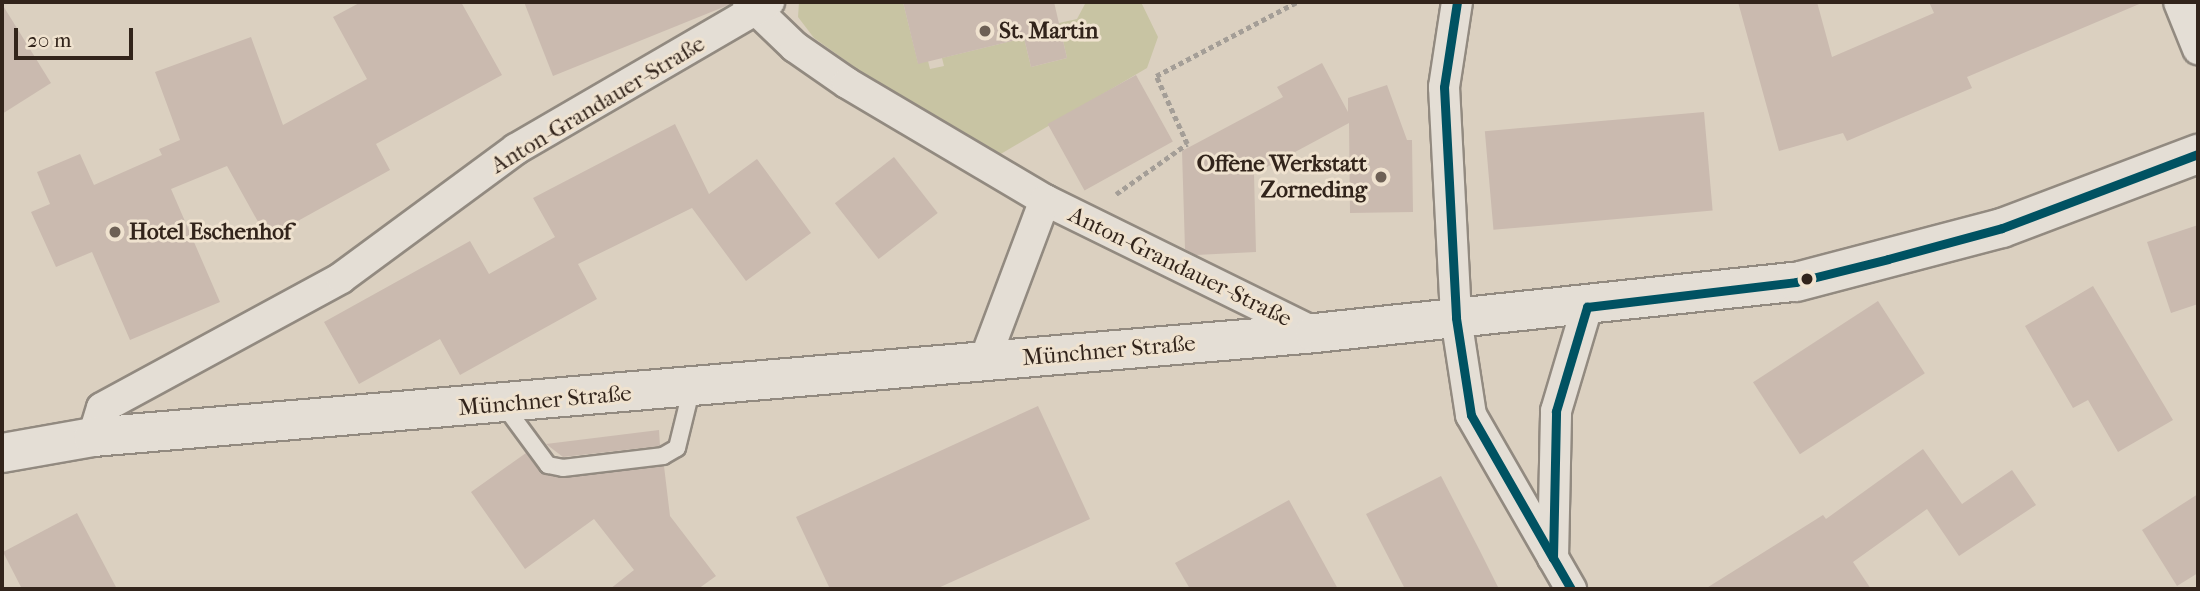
<!DOCTYPE html>
<html>
<head>
<meta charset="utf-8">
<style>
  body { margin:0 }
  #map { position:relative; width:2200px; height:591px; overflow:hidden; background:#dbd0c0; font-family:"IM FELL French Canon",serif }
  div>[style] { position:absolute }
  [style*='--x'] { left:calc(var(--x)*1px); top:calc(var(--y)*1px); width:calc(var(--w)*1px); rotate:calc(var(--a)*1deg) }
  .green>* { inset:0; background:#c8c4a3 }
  .building>* { inset:0; background:#cabaaf; transform-origin:0 0 }
  .path>* { height:4.5px; margin-top:-2.25px; transform-origin:0; background:repeating-linear-gradient(90deg,#a49e97 0 5px,transparent 0 8.5px) }
  .roads { filter:drop-shadow(2px 0 #928a80) drop-shadow(-2px 0 #928a80) drop-shadow(0 2px #928a80) drop-shadow(0 -2px #928a80) }
  .lane>* { height:16px; margin:-8px; padding:0 8px; transform-origin:8px; border-radius:8px; background:#e4ded5 }
  .street>* { height:30px; margin:-15px; padding:0 15px; transform-origin:15px; border-radius:15px; background:#e4ded5 }
  .secondary>* { height:38px; margin:-19px; padding:0 19px; transform-origin:19px; border-radius:19px; background:#e4ded5 }
  .bus-1>* { height:9px; margin:-4.5px; padding:0 4.5px; transform-origin:4.5px; border-radius:4.5px; background:#005262 }
  .dots>* { width:19px; height:19px; translate:-50% -50%; box-sizing:border-box; border:4px solid #efe2cf; border-radius:50% }
  span { translate:-50% -50%; white-space:nowrap; text-align:center; line-height:1.15; -webkit-text-stroke:6px #efe2cf; paint-order:stroke }
  .poi-label { font-size:23px; color:#32241b; font-weight:700 }
  .left { translate:0 -50%; text-align:left }
  .right { translate:-100% -50%; text-align:right }
  .street-label { font-size:23px; color:#32241b }
  .frame { position:absolute; inset:0; border:4px solid #32241b; pointer-events:none }
  .scale { position:absolute; left:14px; top:28px; width:119px; height:32px; box-sizing:border-box; border:4px solid #32241b; border-top:0; padding-left:9px; font-size:21px; line-height:24px; white-space:nowrap; color:#32241b; -webkit-text-stroke:5px #efe2cf; paint-order:stroke }
</style>
</head>
<body>
<div id="map">
  <div class="green">
    <div style="clip-path:polygon(799px 2px,903px 2px,918px 63px,928px 61px,930px 69px,944px 66px,942px 58px,1024px 38px,1031px 67px,1067px 58px,1059px 23px,1077px 19px,1086px 2px,1141px 2px,1158px 37px,1147px 68px,999px 155px,901px 100px,814px 38px,798px 17px)"></div>
  </div>
  <div class="building">
    <div style="clip-path:polygon(361px 2px,461px 2px,502px 75px,376px 144px,390px 170px,267px 238px,227px 166px,171px 189px,220px 302px,130px 340px,92px 252px,56px 267px,31px 212px,50px 204px,37px 172px,80px 154px,94px 185px,162px 155px,159px 149px,180px 140px,155px 72px,251px 37px,283px 125px,367px 79px,333px 17px)"></div>
    <div style="clip-path:polygon(524px 2px,731px 2px,731px 4px,553px 76px)"></div>
    <div style="clip-path:polygon(903px 2px,1054px 2px,1067px 58px,1031px 67px,1024px 38px,918px 64px)"></div>
    <div style="clip-path:polygon(1738px 2px,1817px 2px,1832px 57px,1934px 13px,1929px 2px,2144px 2px,1967px 77px,1972px 88px,1847px 141px,1843px 133px,1779px 151px)"></div>
    <div style="clip-path:polygon(2px 4px,51px 83px,2px 114px)"></div>
    <div style="clip-path:polygon(1322px 63px,1348px 112px,1348px 98px,1387px 85px,1407px 140px,1412px 140px,1413px 212px,1350px 213px,1349px 123px,1254px 174px,1256px 252px,1196px 255px,1185px 249px,1182px 151px,1283px 97px,1277px 87px)"></div>
    <div style="left:1136px;top:75px;width:76px;height:101px;rotate:61deg"></div>
    <div style="left:1704px;top:112px;width:99px;height:220px;rotate:85deg"></div>
    <div style="clip-path:polygon(675px 124px,709px 194px,757px 159px,811px 233px,746px 281px,692px 208px,578px 264px,597px 299px,460px 375px,440px 339px,359px 384px,324px 322px,470px 241px,489px 274px,555px 237px,533px 198px)"></div>
    <div style="left:894px;top:157px;width:71px;height:75px;rotate:52deg"></div>
    <div style="clip-path:polygon(2198px 225px,2198px 304px,2171px 313px,2147px 242px)"></div>
    <div style="clip-path:polygon(2093px 286px,2173px 420px,2118px 452px,2088px 400px,2073px 408px,2025px 326px)"></div>
    <div style="left:1878px;top:301px;width:86px;height:149px;rotate:57deg"></div>
    <div style="clip-path:polygon(1038px 406px,1090px 519px,936px 589px,830px 589px,796px 517px)"></div>
    <div style="clip-path:polygon(659px 430px,660px 446px,563px 457px,546px 444px)"></div>
    <div style="clip-path:polygon(1923px 449px,1962px 504px,2012px 470px,2036px 505px,1959px 556px,1927px 509px,1853px 562px,1871px 589px,1705px 589px,1823px 515px,1826px 519px)"></div>
    <div style="clip-path:polygon(526px 453px,540px 472px,561px 478px,664px 466px,670px 516px,716px 576px,698px 589px,610px 589px,634px 570px,594px 519px,525px 569px,471px 492px)"></div>
    <div style="clip-path:polygon(1441px 476px,1480px 551px,1499px 589px,1405px 589px,1366px 514px)"></div>
    <div style="clip-path:polygon(2198px 494px,2198px 573px,2177px 586px,2142px 530px)"></div>
    <div style="clip-path:polygon(1289px 500px,1338px 589px,1190px 589px,1175px 563px)"></div>
    <div style="clip-path:polygon(77px 513px,117px 589px,22px 589px,3px 552px)"></div>
  </div>
  <div class="path">
    <div style="--x:1116;--y:194;--w:87;--a:-35.2"></div>
    <div style="--x:1187;--y:144;--w:75;--a:-114.5"></div>
    <div style="--x:1156;--y:76;--w:159;--a:-27.7"></div>
  </div>
  <div class="roads">
    <div class="lane">
      <div style="--x:503;--y:404;--w:76;--a:53.6"></div>
      <div style="--x:548;--y:465;--w:15;--a:11"></div>
      <div style="--x:563;--y:468;--w:101;--a:-6.8"></div>
      <div style="--x:663;--y:456;--w:16;--a:-30"></div>
      <div style="--x:677;--y:448;--w:63;--a:-76.2"></div>
    </div>
    <div class="street">
      <div style="--x:748;--y:2;--w:65;--a:43.8"></div>
      <div style="--x:795;--y:47;--w:63;--a:34.7"></div>
      <div style="--x:847;--y:83;--w:230;--a:30.6"></div>
      <div style="--x:1045;--y:200;--w:301;--a:26.2"></div>
      <div style="--x:1457;--y:2;--w:86;--a:98.7"></div>
      <div style="--x:1444;--y:87;--w:231;--a:87"></div>
      <div style="--x:1456;--y:318;--w:98;--a:81.2"></div>
      <div style="--x:1471;--y:415;--w:201;--a:60.1"></div>
      <div style="--x:2179;--y:2;--w:51;--a:68"></div>
      <div style="--x:984;--y:362;--w:173;--a:-69.4"></div>
      <div style="--x:93;--y:437;--w:30;--a:-73"></div>
      <div style="--x:102;--y:408;--w:272;--a:-28.5"></div>
      <div style="--x:341;--y:278;--w:217;--a:-36.4"></div>
      <div style="--x:516;--y:149;--w:293;--a:-30.2"></div>
      <div style="--x:1553;--y:558;--w:147;--a:-88.8"></div>
      <div style="--x:1556;--y:411;--w:109;--a:-73.4"></div>
    </div>
    <div class="secondary">
      <div style="--x:2;--y:453;--w:92;--a:-10"></div>
      <div style="--x:93;--y:437;--w:1226;--a:-4.86"></div>
      <div style="--x:1315;--y:333;--w:484;--a:-6.1"></div>
      <div style="--x:1796;--y:282;--w:213;--a:-14.7"></div>
      <div style="--x:2002;--y:228;--w:210;--a:-20.7"></div>
    </div>
  </div>
  <div class="bus-1">
    <div style="--x:1457;--y:2;--w:86;--a:98.7"></div>
    <div style="--x:1444;--y:87;--w:231;--a:87"></div>
    <div style="--x:1456;--y:318;--w:98;--a:81.2"></div>
    <div style="--x:1471;--y:415;--w:165;--a:60.2"></div>
    <div style="--x:1571;--y:589;--w:36;--a:-120"></div>
    <div style="--x:1553;--y:558;--w:147;--a:-88.8"></div>
    <div style="--x:1556;--y:411;--w:109;--a:-73.4"></div>
    <div style="--x:1587;--y:307;--w:210;--a:-6.8"></div>
    <div style="--x:1796;--y:282;--w:95;--a:-14"></div>
    <div style="--x:1888;--y:259;--w:118;--a:-15.2"></div>
    <div style="--x:2002;--y:228;--w:210;--a:-20.7"></div>
  </div>
  <div class="dots">
    <div style="left:985px;top:31px;background:#6d6055"></div>
    <div style="left:1381px;top:177px;background:#6d6055"></div>
    <div style="left:115px;top:232px;background:#6d6055"></div>
    <div style="left:1807px;top:279px;background:#32241b"></div>
  </div>
  <div class="poi-label">
    <span class="left" style="left:999px;top:31px">St. Martin</span>
    <span class="right" style="left:1367px;top:177px">Offene Werkstatt<br>Zorneding</span>
    <span class="left" style="left:129px;top:232px">Hotel Eschenhof</span>
  </div>
  <div class="street-label">
    <span style="left:598px;top:105px;rotate:-31deg">Anton-Grandauer-Straße</span>
    <span style="left:1180px;top:267px;rotate:26deg">Anton-Grandauer-Straße</span>
    <span style="left:1109px;top:351px;rotate:-5deg">Münchner Straße</span>
    <span style="left:545px;top:401px;rotate:-5deg">Münchner Straße</span>
  </div>
  <div class="frame"></div>
  <div class="scale">20 m</div>
</div>
</body>
</html>
